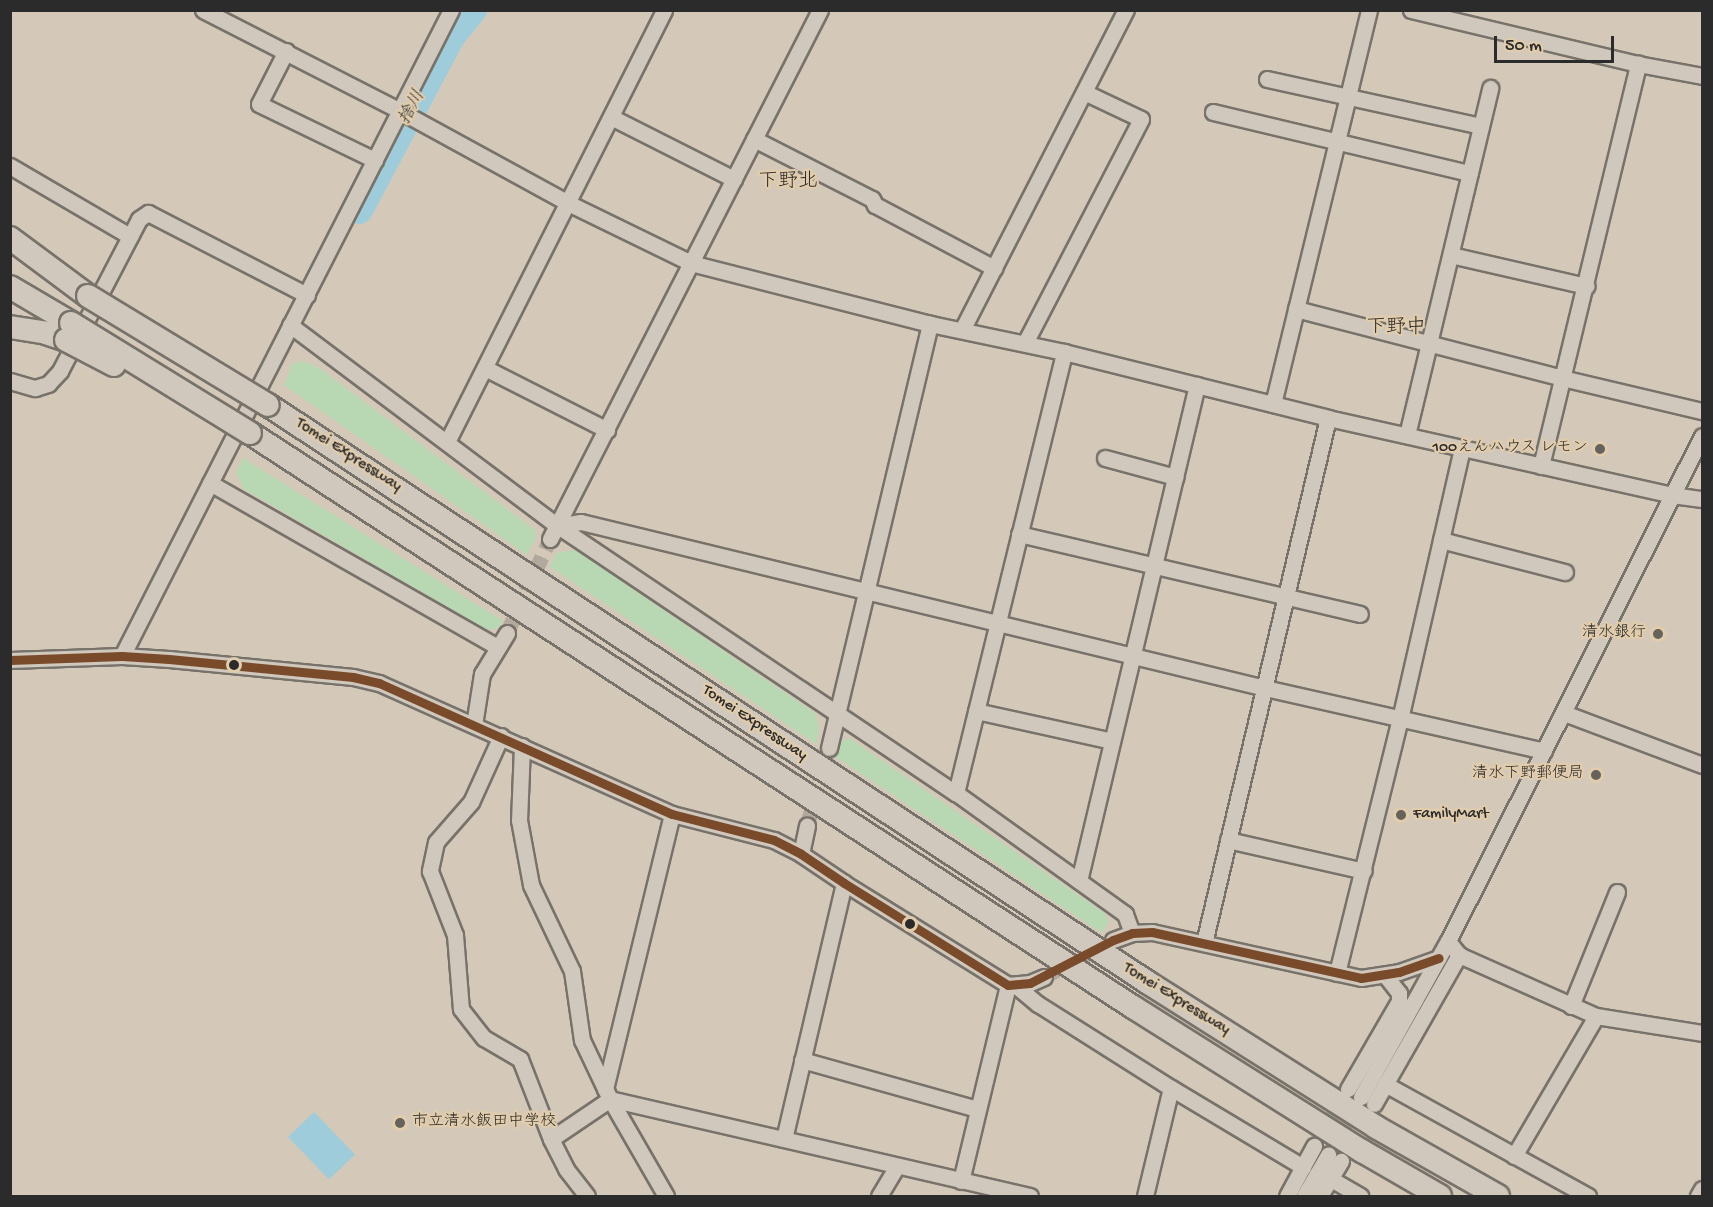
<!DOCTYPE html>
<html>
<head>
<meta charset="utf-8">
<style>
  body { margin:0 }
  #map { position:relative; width:1713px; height:1207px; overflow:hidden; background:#d4c9b8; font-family:"Gochi Hand","Klee One",sans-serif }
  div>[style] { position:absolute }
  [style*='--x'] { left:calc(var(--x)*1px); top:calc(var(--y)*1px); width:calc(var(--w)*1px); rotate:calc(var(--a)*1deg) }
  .green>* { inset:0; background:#b8d8b3 }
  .water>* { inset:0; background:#9fccda; transform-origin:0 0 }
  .river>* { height:28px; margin:-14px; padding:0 14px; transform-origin:14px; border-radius:14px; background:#9fccda }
  .minor-tunnel>* { height:15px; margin-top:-7.5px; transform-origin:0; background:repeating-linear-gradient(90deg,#b2a99c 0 15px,transparent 0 23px) }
  .roads { filter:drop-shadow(2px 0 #77726a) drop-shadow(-2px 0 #77726a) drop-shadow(0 2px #77726a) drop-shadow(0 -2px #77726a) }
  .minor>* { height:15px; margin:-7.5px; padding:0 7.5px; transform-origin:7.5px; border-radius:7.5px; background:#d0c8bc }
  .highway>* { height:22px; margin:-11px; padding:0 11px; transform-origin:11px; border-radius:11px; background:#d0c8bc }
  .bridges { filter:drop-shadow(2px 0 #77726a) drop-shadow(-2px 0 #77726a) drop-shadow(0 2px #77726a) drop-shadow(0 -2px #77726a) }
  .highway-bridge>* { height:22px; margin:-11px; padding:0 11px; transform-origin:11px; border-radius:11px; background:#d0c8bc }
  .bus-1>* { height:9px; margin:-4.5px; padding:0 4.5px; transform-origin:4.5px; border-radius:4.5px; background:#7a4b2a }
  .dots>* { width:16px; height:16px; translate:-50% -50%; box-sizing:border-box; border:3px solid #e1ccab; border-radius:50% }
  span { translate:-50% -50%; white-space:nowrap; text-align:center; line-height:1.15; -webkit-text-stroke:4.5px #e1ccab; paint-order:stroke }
  .poi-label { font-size:16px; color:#2b2b2b }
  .right { translate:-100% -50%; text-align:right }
  .left { translate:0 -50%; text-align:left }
  .street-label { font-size:16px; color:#2b2b2b }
  .water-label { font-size:18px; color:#343b3e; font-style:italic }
  .quarter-label { font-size:20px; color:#2b2b2b }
  .frame { position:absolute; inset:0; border:12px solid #2b2b2b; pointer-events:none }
  .scale { position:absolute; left:1494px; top:36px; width:120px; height:27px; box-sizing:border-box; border:3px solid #2b2b2b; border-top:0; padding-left:8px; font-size:18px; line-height:21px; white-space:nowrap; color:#2b2b2b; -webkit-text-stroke:4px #e1ccab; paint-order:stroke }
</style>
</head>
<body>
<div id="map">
  <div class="green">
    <div style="clip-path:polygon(303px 361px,319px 368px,535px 530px,536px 537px,527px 555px,284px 385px,292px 364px)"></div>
    <div style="clip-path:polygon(243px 458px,503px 621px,497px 629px,486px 629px,244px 489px,236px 473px)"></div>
    <div style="clip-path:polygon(575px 550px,816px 714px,819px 730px,816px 744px,550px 567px,556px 553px)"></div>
    <div style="clip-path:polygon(849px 738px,1103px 912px,1109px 921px,1102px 933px,834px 756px,838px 743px)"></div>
  </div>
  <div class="water">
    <div style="left:314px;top:1112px;width:59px;height:36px;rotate:46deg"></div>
  </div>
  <div class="river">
    <div style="--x:359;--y:210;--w:196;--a:-62"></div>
    <div style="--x:451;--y:37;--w:35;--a:-51"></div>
  </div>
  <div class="minor-tunnel">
    <div style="--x:507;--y:633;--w:103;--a:-65.4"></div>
    <div style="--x:807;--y:826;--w:81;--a:-74.2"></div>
    <div style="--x:1044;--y:977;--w:66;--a:-28.1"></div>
    <div style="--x:1314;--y:1146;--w:57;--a:-59.4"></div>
    <div style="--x:1328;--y:1155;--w:58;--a:-59.9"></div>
  </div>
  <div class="roads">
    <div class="minor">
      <div style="--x:203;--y:10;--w:221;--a:27.1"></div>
      <div style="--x:400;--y:111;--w:192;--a:28.7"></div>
      <div style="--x:568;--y:203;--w:137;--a:26"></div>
      <div style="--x:691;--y:263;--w:247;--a:14.3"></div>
      <div style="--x:930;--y:324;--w:137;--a:11.8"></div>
      <div style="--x:1064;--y:352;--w:272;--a:14"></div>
      <div style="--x:1328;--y:418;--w:353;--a:12.6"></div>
      <div style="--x:1672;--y:495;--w:30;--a:8"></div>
      <div style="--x:1411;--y:10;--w:233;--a:13.4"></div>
      <div style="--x:1638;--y:64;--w:65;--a:10.6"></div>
      <div style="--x:286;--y:51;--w:59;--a:117"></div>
      <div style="--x:259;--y:104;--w:129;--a:25.8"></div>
      <div style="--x:1267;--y:79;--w:219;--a:12.4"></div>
      <div style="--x:1213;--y:112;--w:264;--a:13.4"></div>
      <div style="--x:611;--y:117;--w:138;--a:26.8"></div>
      <div style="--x:754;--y:139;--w:132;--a:27"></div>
      <div style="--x:872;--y:199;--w:7;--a:63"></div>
      <div style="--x:875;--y:205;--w:135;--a:27.9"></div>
      <div style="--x:10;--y:166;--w:139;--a:30.3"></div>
      <div style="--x:1451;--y:255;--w:139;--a:12.9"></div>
      <div style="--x:1296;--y:309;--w:275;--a:14.5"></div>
      <div style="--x:1562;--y:378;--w:144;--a:13.3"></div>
      <div style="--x:290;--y:325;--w:335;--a:36.9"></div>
      <div style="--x:558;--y:526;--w:479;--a:33.9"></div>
      <div style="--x:956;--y:793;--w:208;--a:35.6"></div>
      <div style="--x:1125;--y:914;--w:20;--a:70"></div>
      <div style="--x:962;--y:330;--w:360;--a:-62.9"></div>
      <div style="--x:1025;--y:343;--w:252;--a:-62.6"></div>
      <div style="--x:1141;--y:119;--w:63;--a:-154.7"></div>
      <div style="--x:485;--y:368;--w:137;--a:26.9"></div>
      <div style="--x:10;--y:381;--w:26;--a:16"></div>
      <div style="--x:35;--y:388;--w:14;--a:-17"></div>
      <div style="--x:48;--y:384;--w:18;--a:-47"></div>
      <div style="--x:60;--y:371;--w:171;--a:-62.5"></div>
      <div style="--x:139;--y:219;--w:11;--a:-34"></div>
      <div style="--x:148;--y:213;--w:179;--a:27.3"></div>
      <div style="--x:1273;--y:404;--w:406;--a:-76.3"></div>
      <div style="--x:1407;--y:435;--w:357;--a:-76.5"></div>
      <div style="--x:447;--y:442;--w:483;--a:-63.3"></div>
      <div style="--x:1105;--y:458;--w:73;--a:15.2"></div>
      <div style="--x:1541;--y:466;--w:414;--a:-76.4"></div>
      <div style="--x:210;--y:483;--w:331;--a:29.7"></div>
      <div style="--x:558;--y:526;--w:23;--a:-10"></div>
      <div style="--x:581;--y:522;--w:704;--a:13.64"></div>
      <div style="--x:1265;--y:688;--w:286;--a:12.7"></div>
      <div style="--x:1019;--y:534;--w:350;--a:13.2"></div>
      <div style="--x:550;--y:539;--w:594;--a:-62.96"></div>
      <div style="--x:1441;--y:540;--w:128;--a:14.5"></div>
      <div style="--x:122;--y:656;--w:725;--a:-63.01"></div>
      <div style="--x:10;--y:660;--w:112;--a:-2"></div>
      <div style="--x:122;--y:656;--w:47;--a:3.7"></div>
      <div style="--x:169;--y:659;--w:185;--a:5.6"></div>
      <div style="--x:353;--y:677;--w:27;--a:13"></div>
      <div style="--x:379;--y:683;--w:321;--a:24.1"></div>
      <div style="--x:672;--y:814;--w:105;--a:14.3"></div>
      <div style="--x:774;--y:840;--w:30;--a:27"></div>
      <div style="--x:801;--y:854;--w:52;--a:34"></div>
      <div style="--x:844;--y:883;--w:193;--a:31.9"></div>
      <div style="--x:1008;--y:985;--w:22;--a:-5"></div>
      <div style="--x:1030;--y:983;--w:15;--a:-23"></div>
      <div style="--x:976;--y:711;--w:139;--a:12.4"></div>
      <div style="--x:1564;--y:713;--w:147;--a:20.6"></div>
      <div style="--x:474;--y:725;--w:52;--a:-81.1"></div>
      <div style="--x:482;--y:674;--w:48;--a:-58.6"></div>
      <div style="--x:501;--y:736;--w:72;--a:114.4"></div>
      <div style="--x:471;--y:802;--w:53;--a:131.2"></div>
      <div style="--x:436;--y:842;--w:30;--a:102"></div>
      <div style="--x:430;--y:871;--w:69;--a:68.7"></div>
      <div style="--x:455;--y:935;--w:74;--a:85.4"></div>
      <div style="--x:461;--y:1009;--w:37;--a:52"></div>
      <div style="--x:484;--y:1038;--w:42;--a:30.3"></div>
      <div style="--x:520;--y:1059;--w:86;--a:68.8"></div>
      <div style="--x:551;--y:1139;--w:34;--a:63"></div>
      <div style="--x:566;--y:1169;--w:34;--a:52"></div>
      <div style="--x:522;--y:746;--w:74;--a:92.3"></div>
      <div style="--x:519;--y:820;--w:66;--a:79.5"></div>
      <div style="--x:531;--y:885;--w:95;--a:64.5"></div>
      <div style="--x:572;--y:971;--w:70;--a:81.8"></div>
      <div style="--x:582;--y:1040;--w:65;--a:64.6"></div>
      <div style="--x:610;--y:1099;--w:112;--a:60"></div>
      <div style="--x:829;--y:748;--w:436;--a:-76.6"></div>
      <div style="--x:956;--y:793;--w:454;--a:-76.2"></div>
      <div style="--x:1228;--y:840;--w:139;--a:12.8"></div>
      <div style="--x:801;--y:854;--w:29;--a:-78"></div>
      <div style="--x:1079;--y:881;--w:510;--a:-76.62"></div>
      <div style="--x:1113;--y:940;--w:20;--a:-20"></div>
      <div style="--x:1132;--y:933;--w:20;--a:-3"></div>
      <div style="--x:1152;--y:932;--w:214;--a:12.4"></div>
      <div style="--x:1361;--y:978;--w:38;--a:-9"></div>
      <div style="--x:1399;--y:972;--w:42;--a:-19.3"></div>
      <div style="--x:1448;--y:941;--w:18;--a:52"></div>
      <div style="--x:1459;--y:955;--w:150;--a:24"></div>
      <div style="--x:1596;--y:1016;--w:107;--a:9.1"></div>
      <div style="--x:1204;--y:943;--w:539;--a:-76.71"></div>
      <div style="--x:1337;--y:973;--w:262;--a:-76.1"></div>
      <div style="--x:1400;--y:719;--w:278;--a:-77.1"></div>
      <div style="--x:1015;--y:985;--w:30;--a:40"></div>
      <div style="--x:1038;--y:1004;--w:157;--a:32.3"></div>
      <div style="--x:1171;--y:1088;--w:154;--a:30.9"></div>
      <div style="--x:1571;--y:1006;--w:123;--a:-68"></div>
      <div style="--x:802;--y:1060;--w:182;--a:15.6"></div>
      <div style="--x:1385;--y:1084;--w:232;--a:28.9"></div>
      <div style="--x:605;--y:1089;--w:283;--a:-76.3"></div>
      <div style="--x:1348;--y:1089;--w:102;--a:-59.9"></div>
      <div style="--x:1399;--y:1001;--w:8;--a:-90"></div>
      <div style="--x:1399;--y:993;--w:23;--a:-128"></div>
      <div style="--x:1361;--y:1097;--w:179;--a:-60.9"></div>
      <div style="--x:1448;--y:941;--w:565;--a:-63.3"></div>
      <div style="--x:1374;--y:1104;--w:172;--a:-60.3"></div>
      <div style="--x:551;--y:1139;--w:71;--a:-34.1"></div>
      <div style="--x:610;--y:1099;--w:431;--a:13"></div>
      <div style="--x:784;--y:1139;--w:263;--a:-76.8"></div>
      <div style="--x:1514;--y:1156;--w:162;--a:-59.6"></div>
      <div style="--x:1331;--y:1179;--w:34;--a:30"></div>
      <div style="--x:961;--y:1181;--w:202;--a:-76.5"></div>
      <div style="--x:879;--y:1196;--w:35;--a:-59"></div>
      <div style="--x:1145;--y:1196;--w:111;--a:-76.5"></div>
      <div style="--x:1287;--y:1196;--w:57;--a:-61.6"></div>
      <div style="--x:1304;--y:1196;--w:48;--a:-59.7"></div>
      <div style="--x:1320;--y:1196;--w:41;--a:-59"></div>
      <div style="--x:1698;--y:1196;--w:8;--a:-60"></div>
    </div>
    <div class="highway">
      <div style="--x:10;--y:238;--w:97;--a:36.6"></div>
      <div style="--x:10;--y:287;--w:71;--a:30.5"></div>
      <div style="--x:10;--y:327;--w:36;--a:9"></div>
      <div style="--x:46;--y:333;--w:21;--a:19"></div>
      <div style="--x:268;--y:405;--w:1051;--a:33.28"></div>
      <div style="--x:1147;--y:982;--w:271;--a:32.3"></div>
      <div style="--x:1376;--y:1127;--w:140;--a:29.5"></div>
      <div style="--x:250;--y:433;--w:1053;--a:33.03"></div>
      <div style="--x:1133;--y:1007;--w:271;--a:32.2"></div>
      <div style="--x:1362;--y:1151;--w:90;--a:30"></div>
    </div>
  </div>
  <div class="bridges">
    <div class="highway-bridge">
      <div style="--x:88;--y:296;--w:210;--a:31.2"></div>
      <div style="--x:71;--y:323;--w:210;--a:31.6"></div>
      <div style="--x:66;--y:340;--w:54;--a:27.5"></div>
    </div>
  </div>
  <div class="bus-1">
    <div style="--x:10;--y:660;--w:112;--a:-2"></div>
    <div style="--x:122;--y:656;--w:47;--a:3.7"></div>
    <div style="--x:169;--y:659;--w:185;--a:5.6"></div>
    <div style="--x:353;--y:677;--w:27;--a:13"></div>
    <div style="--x:379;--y:683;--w:321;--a:24.1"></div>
    <div style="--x:672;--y:814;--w:105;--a:14.3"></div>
    <div style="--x:774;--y:840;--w:30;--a:27"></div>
    <div style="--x:801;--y:854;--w:52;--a:34"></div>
    <div style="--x:844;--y:883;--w:193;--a:31.9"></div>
    <div style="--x:1008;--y:985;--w:22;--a:-5"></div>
    <div style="--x:1030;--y:983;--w:93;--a:-27.4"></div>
    <div style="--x:1113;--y:940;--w:20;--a:-20"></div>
    <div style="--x:1132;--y:933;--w:20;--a:-3"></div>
    <div style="--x:1152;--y:932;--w:214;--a:12.4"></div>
    <div style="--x:1361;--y:978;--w:38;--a:-9"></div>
    <div style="--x:1399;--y:972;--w:42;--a:-19.3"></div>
  </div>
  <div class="dots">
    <div style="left:1600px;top:449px;background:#66625c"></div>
    <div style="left:1658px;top:634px;background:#66625c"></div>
    <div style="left:234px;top:665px;background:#2b2b2b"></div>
    <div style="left:1596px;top:775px;background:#66625c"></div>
    <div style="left:1401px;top:815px;background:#66625c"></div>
    <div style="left:910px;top:924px;background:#2b2b2b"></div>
    <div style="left:400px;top:1123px;background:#66625c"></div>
  </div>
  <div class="poi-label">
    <span class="right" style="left:1588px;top:449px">100えんハウス レモン</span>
    <span class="right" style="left:1646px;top:634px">清水銀行</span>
    <span class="right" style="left:1584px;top:775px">清水下野郵便局</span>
    <span class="left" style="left:1413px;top:815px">FamilyMart</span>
    <span class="left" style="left:412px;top:1123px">市立清水飯田中学校</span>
  </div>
  <div class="street-label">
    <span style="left:348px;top:456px;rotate:33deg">Tomei Expressway</span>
    <span style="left:754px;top:724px;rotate:34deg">Tomei Expressway</span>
    <span style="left:1176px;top:1000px;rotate:32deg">Tomei Expressway</span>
  </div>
  <div class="water-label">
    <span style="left:413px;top:108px;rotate:-62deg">捨川</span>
  </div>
  <div class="quarter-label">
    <span style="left:788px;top:182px">下野北</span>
    <span style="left:1396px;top:328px">下野中</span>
  </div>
  <div class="frame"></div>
  <div class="scale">50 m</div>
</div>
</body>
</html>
